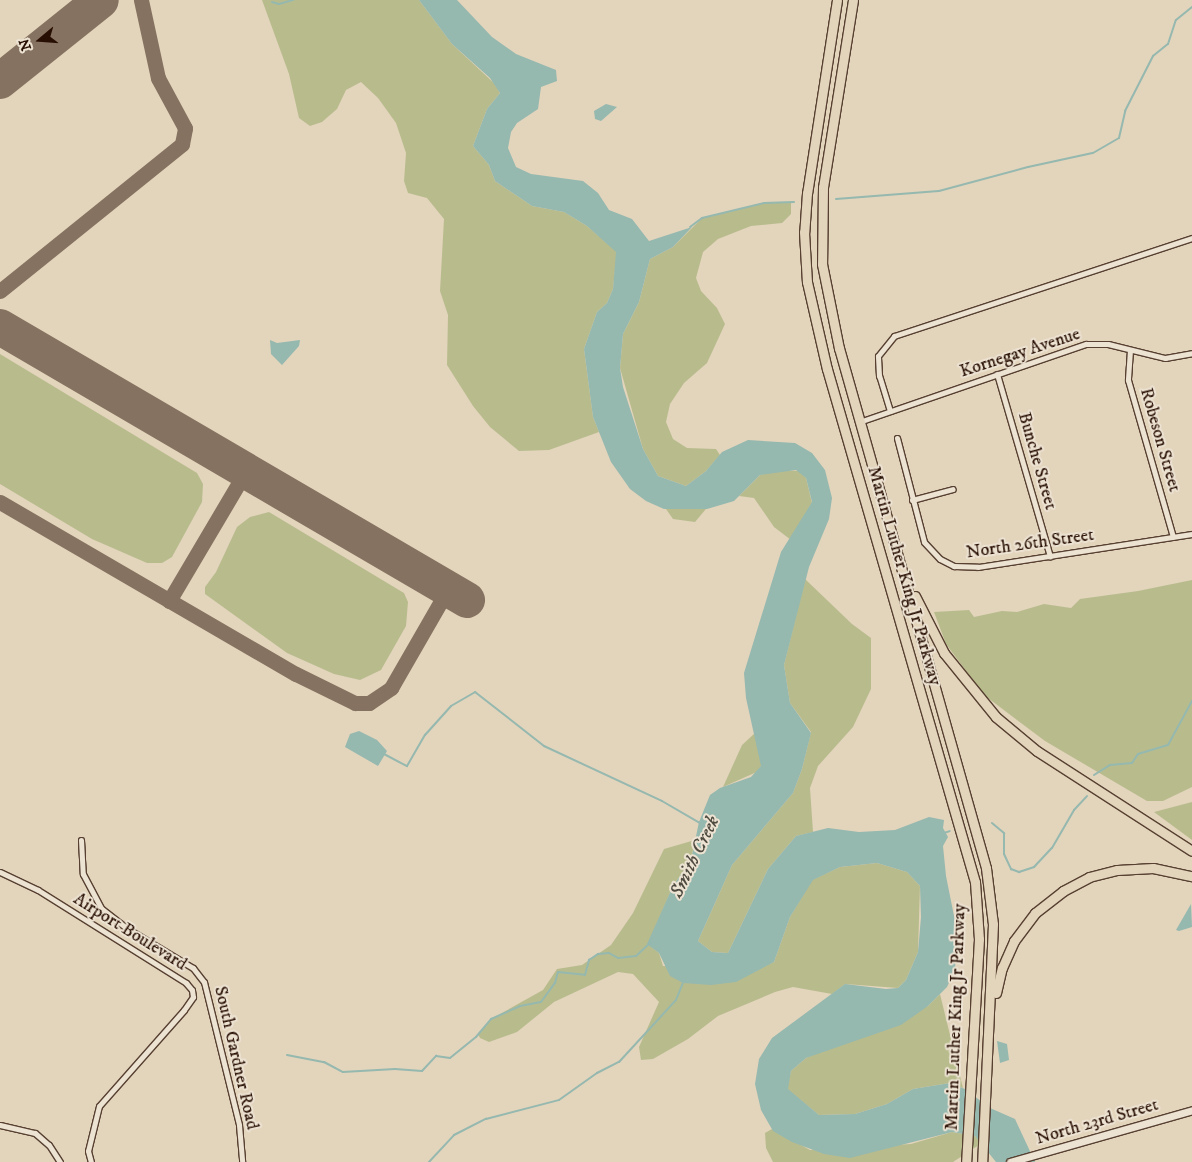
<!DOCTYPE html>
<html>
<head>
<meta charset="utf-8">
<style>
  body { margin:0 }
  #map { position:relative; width:1192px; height:1162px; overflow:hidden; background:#e3d4bc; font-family:"IM FELL DW Pica",serif }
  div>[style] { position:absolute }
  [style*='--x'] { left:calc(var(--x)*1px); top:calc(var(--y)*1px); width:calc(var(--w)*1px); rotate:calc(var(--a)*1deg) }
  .green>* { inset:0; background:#b8bc8d }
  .water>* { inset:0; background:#95b8af }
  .stream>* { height:2px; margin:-1px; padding:0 1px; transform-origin:1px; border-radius:1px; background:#95b8af }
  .taxiway>* { height:15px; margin:-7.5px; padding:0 7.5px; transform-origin:7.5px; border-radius:7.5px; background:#867260 }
  .runway>* { height:36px; margin:-18px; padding:0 18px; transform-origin:18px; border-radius:18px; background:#867260 }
  .roads { filter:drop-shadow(1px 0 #574031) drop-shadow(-1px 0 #574031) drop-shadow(0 1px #574031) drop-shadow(0 -1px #574031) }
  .street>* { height:5px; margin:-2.5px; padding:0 2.5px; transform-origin:2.5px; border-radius:2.5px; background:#ede3d3 }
  .secondary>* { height:7px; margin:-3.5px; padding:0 3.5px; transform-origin:3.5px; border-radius:3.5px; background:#ede3d3 }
  .highway>* { height:9px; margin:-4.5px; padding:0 4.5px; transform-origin:4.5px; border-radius:4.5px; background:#e3d4bc }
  span { translate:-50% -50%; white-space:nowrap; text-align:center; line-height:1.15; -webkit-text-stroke:4px #ede3d3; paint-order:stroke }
  .street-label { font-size:18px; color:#280f03 }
  .water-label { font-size:19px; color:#4e4a3f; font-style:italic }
  .north { position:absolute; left:15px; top:15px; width:50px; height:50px; -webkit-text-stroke:4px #ede3d3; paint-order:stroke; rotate:252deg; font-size:14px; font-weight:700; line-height:20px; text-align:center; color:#280f03 }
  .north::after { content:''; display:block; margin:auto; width:18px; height:22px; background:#280f03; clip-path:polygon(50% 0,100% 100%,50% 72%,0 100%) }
</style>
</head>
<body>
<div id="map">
  <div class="green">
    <div style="clip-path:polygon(262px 0,419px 0,452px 44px,495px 84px,500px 93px,487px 109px,473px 146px,489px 165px,495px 181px,532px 206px,564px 212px,587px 226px,617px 252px,613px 289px,607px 303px,597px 312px,584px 349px,593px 417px,599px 432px,549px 450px,519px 451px,490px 427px,473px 406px,447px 365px,448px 315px,440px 291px,444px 219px,427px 198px,408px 193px,404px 181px,406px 153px,396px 123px,378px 98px,361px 82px,346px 90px,337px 109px,322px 122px,310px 126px,299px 118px,289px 74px)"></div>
    <div style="clip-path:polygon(791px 202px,791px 214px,782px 223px,751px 226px,718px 239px,703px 252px,696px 278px,701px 291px,717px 308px,725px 324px,707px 363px,684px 383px,670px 404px,666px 422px,673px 439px,687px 448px,716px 449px,720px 455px,706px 471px,686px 486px,658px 476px,643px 449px,620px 368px,623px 334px,639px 302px,650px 259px,673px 247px,702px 218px,764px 203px)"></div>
    <div style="clip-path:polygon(0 354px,197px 473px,203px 484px,202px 502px,172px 557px,162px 563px,147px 563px,92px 539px,0 484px)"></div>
    <div style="clip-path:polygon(778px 470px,800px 471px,806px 478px,812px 503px,791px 540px,774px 527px,754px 498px,739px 496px,760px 475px)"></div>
    <div style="clip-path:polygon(666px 509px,706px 509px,695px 522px,673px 519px)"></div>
    <div style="clip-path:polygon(269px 512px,404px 593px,408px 602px,406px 626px,381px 670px,360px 680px,334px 674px,287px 653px,205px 594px,205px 587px,216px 572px,237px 527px,250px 517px)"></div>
    <div style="clip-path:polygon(805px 579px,852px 624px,871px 638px,871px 689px,853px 727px,818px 766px,810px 788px,813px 832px,796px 836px,768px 869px,728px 953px,712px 952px,698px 941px,732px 865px,793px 793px,802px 769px,811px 732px,790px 703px,784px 665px)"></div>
    <div style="clip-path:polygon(1192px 580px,1192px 787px,1163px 801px,1147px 801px,1045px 741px,984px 695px,946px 644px,934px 612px,969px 610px,974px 617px,1002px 611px,1017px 612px,1044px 604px,1071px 608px,1080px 599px,1138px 591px)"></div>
    <div style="clip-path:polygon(755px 733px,763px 761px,759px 771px,723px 787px,742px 745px)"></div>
    <div style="clip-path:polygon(1192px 802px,1192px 840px,1154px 812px)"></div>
    <div style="clip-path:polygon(695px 840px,691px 860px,673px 886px,648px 944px,659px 953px,663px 966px,757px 969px,774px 962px,790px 917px,812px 880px,840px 867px,877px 863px,907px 872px,920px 886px,918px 952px,906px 980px,898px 988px,845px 984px,832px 994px,793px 987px,775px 992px,718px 1016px,688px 1039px,653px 1059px,641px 1060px,639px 1047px,659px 1002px,633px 974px,618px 972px,554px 1002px,517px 1032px,489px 1042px,480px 1038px,478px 1034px,491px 1019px,543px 990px,557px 969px,582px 965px,611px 945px,633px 913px,664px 849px)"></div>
    <div style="clip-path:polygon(940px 994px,963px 1088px,950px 1083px,913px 1089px,887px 1104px,855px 1114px,819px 1115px,787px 1089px,791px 1071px,806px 1058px,928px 1006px)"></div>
    <div style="clip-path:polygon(772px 1129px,810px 1150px,911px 1144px,952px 1132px,975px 1136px,982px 1143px,953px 1162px,773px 1162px,766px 1148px,765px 1133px)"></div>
  </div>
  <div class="water">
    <div style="clip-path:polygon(419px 0,457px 0,492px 37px,516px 54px,556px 70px,557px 81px,541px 87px,538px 109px,517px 123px,511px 132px,508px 148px,516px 167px,531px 174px,583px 181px,598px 193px,609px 210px,632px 219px,649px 241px,692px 227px,673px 247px,650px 259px,639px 302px,623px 334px,620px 368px,623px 387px,643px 449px,658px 476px,686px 486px,706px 471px,722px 452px,748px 440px,795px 443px,812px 453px,825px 470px,832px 498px,829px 519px,809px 567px,784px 665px,790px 703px,811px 733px,802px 769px,793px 793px,732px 865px,698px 941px,712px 952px,728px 953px,768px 869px,796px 836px,828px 828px,859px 832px,895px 830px,929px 817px,944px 820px,943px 828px,948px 837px,943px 846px,946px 876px,957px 931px,955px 970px,947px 987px,928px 1006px,901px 1025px,806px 1058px,791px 1071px,788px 1089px,819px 1115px,855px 1114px,887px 1104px,913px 1089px,950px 1083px,965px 1089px,990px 1108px,1015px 1119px,1035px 1162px,996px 1162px,975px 1136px,952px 1132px,850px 1158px,824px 1154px,792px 1142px,773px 1131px,761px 1110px,755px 1084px,759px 1059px,772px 1038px,845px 984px,886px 989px,898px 988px,906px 980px,918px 952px,921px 917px,920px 886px,907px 872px,877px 863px,840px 867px,813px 880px,790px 917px,774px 962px,736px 982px,711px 985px,683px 983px,670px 976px,659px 953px,647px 944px,673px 886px,691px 860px,699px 822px,710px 795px,720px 788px,751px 777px,761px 766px,746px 698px,744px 673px,781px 552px,812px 502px,806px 478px,796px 470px,760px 475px,734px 501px,707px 509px,664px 509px,646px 501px,630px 489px,611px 462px,593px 417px,584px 349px,597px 312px,607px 303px,613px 289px,616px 252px,587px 226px,564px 212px,532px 206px,495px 181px,489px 165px,473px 146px,487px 109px,500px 93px,490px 78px,452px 44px)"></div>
    <div style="clip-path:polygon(606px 104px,617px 107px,601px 121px,595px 119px,594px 111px)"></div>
    <div style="clip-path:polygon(270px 340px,277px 343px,300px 340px,299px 346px,282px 365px,271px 354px)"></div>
    <div style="clip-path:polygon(359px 731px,377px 740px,387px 751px,378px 766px,345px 747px,350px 734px)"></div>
    <div style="clip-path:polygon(1191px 904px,1192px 927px,1179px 931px,1176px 930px)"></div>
    <div style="clip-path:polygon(997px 1041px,1007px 1044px,1009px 1060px,1000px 1063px)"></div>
  </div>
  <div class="stream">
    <div style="--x:272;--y:2;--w:7;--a:16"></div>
    <div style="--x:279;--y:4;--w:15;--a:-16"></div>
    <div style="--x:836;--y:199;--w:103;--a:-4.4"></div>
    <div style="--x:939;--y:191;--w:92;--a:-15.1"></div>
    <div style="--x:1028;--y:167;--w:66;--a:-12.2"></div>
    <div style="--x:1093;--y:153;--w:30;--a:-30"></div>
    <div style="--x:1119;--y:138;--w:28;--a:-77"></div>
    <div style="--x:1125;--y:111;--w:62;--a:-63"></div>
    <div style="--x:1153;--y:56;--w:19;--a:-39"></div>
    <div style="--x:1168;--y:44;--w:25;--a:-72"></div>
    <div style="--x:1176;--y:20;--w:21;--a:-39"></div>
    <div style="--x:690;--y:227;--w:15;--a:-37"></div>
    <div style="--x:702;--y:218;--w:64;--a:-13.6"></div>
    <div style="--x:764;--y:203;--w:30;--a:-2"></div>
    <div style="--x:384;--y:754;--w:26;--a:28"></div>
    <div style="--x:407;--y:766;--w:36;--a:-60"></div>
    <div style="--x:425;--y:735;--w:39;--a:-48"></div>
    <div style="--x:451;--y:706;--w:28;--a:-30"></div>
    <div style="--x:475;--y:692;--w:88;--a:38"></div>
    <div style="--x:544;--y:746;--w:130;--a:25"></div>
    <div style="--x:662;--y:801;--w:44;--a:30.1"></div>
    <div style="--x:1094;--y:775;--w:19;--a:-32"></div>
    <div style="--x:1110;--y:765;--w:22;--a:-5"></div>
    <div style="--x:1132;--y:763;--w:11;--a:-56"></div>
    <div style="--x:1138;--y:754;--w:31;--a:-17"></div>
    <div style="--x:1168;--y:745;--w:50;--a:-61.4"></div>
    <div style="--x:992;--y:823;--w:16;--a:40"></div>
    <div style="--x:1004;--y:833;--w:21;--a:90"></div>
    <div style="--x:1004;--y:854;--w:17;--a:65"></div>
    <div style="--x:1011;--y:869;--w:9;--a:21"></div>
    <div style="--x:1019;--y:872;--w:16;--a:-18"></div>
    <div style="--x:1034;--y:867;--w:26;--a:-47"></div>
    <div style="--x:1052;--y:848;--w:44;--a:-59.9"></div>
    <div style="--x:1074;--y:810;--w:19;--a:-47"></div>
    <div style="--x:944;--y:833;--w:6;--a:-18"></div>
    <div style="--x:287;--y:1055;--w:38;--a:11"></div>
    <div style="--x:324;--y:1062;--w:21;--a:28"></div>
    <div style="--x:343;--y:1072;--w:52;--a:-3.3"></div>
    <div style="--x:395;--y:1069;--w:27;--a:4"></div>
    <div style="--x:422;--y:1071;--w:21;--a:-47"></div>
    <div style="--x:436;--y:1056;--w:14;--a:8"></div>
    <div style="--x:450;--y:1058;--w:33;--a:-39"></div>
    <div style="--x:476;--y:1037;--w:23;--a:-50"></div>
    <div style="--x:491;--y:1019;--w:32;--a:-24"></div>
    <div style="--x:520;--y:1006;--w:21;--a:-11"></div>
    <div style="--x:541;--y:1002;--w:24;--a:-54"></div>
    <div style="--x:555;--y:983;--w:11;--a:-75"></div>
    <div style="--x:558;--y:972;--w:27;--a:6"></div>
    <div style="--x:585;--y:975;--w:16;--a:-75"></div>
    <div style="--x:589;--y:960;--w:11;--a:-34"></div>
    <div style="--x:598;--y:954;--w:11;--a:-5"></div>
    <div style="--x:609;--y:953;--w:10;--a:29"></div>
    <div style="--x:618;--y:958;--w:18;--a:-6"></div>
    <div style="--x:636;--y:956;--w:18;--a:-43"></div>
    <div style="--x:429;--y:1162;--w:37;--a:-47"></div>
    <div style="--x:454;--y:1135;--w:36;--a:-27"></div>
    <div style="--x:486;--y:1119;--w:75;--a:-14.6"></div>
    <div style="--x:559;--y:1100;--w:47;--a:-35.4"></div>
    <div style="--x:597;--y:1073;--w:25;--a:-27"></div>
    <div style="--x:619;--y:1062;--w:84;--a:-47.4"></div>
    <div style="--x:676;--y:1000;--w:18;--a:-68"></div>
  </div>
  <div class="taxiway">
    <div style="--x:0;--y:291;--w:234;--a:-38.9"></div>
    <div style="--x:182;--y:144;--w:16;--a:-79"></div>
    <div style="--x:185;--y:128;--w:57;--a:-118.4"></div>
    <div style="--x:158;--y:78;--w:80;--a:-102.3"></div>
    <div style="--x:0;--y:502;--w:342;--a:30.2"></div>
    <div style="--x:296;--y:674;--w:66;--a:26.2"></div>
    <div style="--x:355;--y:703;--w:14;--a:0"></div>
    <div style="--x:369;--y:703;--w:27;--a:-34"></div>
    <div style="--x:391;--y:688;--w:114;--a:-60.1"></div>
    <div style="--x:169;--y:601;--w:151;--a:-59.4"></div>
  </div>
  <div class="runway">
    <div style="--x:0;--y:81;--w:129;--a:-38.7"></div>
    <div style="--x:0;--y:327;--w:541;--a:30.31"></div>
  </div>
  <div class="roads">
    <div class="street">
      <div style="--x:1130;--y:350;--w:30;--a:94"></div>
      <div style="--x:1128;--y:380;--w:163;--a:74"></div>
      <div style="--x:997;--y:374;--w:190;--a:73.8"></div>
      <div style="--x:890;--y:411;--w:37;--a:-107"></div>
      <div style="--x:879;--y:376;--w:20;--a:-93"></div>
      <div style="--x:878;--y:356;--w:26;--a:-51"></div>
      <div style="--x:894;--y:336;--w:314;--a:-18.2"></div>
      <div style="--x:859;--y:422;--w:240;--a:-19"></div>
      <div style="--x:1086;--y:344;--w:22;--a:0"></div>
      <div style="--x:1108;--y:344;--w:59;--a:13.8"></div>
      <div style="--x:1165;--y:358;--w:27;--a:-10"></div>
      <div style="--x:897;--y:438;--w:107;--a:75.4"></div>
      <div style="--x:924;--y:542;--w:23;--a:47"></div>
      <div style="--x:940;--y:559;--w:16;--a:27"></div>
      <div style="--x:954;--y:566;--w:24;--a:2"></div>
      <div style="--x:978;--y:567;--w:217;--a:-8.8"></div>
      <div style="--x:912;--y:500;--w:42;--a:-15"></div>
      <div style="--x:81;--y:840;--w:34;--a:87"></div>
      <div style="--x:83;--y:874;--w:40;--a:62"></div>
      <div style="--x:102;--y:909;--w:33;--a:38"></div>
      <div style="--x:128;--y:929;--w:76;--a:31"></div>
      <div style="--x:193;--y:968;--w:18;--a:52"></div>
      <div style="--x:204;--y:982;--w:147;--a:76.2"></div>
      <div style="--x:239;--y:1125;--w:37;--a:85"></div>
      <div style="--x:0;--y:872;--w:42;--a:25.3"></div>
      <div style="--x:38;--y:890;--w:175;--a:32.1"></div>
      <div style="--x:186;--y:983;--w:9;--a:49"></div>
      <div style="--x:192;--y:990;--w:7;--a:82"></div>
      <div style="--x:193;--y:997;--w:16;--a:125"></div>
      <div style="--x:184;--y:1010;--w:128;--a:131.5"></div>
      <div style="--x:99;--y:1106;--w:46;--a:103.7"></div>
      <div style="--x:88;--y:1151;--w:11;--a:75"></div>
      <div style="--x:0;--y:1125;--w:36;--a:13"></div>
      <div style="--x:35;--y:1133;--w:18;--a:41"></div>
      <div style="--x:49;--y:1145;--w:20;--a:57"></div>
    </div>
    <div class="secondary">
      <div style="--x:1010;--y:1162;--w:189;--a:-15.9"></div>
    </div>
    <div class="highway">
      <div style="--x:837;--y:0;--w:195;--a:98.8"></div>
      <div style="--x:807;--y:193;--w:39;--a:94"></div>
      <div style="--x:804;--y:232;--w:50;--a:86.6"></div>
      <div style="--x:807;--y:282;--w:89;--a:77.1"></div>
      <div style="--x:827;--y:369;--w:534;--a:73.91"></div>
      <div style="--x:975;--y:882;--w:57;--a:86"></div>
      <div style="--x:979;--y:939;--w:223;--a:93.3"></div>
      <div style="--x:853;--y:0;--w:189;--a:99.1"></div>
      <div style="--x:823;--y:187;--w:77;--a:90.7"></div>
      <div style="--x:822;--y:264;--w:86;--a:78.6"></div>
      <div style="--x:839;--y:348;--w:540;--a:74.21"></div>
      <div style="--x:986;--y:868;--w:56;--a:82.9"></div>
      <div style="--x:993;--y:924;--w:238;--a:92.6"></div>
      <div style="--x:915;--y:596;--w:64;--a:63"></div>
      <div style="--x:944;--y:653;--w:82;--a:50.9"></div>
      <div style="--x:996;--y:717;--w:53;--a:39.7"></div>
      <div style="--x:1037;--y:751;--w:184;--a:32.8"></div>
      <div style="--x:996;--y:993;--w:26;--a:-77"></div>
      <div style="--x:1002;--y:968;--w:30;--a:-66"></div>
      <div style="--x:1014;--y:941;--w:35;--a:-53"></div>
      <div style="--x:1035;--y:913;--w:36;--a:-38"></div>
      <div style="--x:1063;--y:891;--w:30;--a:-28"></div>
      <div style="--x:1089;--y:877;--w:29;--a:-14"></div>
      <div style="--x:1117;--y:870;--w:36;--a:-3"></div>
      <div style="--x:1153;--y:868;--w:40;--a:12"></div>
    </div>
  </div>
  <div class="street-label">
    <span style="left:1020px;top:353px;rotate:-18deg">Kornegay Avenue</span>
    <span style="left:1160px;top:440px;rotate:74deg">Robeson Street</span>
    <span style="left:1037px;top:461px;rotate:74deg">Bunche Street</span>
    <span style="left:1030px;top:544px;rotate:-8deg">North 26th Street</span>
    <span style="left:904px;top:576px;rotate:74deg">Martin Luther King Jr Parkway</span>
    <span style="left:130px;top:932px;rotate:32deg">Airport Boulevard</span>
    <span style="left:956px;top:1017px;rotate:-88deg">Martin Luther King Jr Parkway</span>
    <span style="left:236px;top:1058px;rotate:77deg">South Gardner Road</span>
    <span style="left:1097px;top:1122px;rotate:-16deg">North 23rd Street</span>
  </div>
  <div class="water-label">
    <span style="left:695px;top:857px;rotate:-64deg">Smith Creek</span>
  </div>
  <div class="north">N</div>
</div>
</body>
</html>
